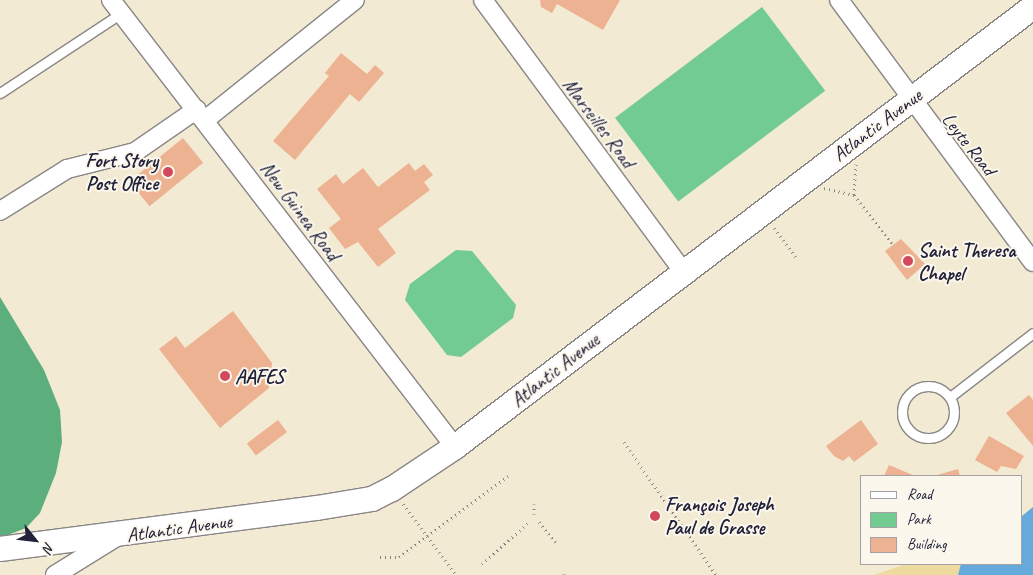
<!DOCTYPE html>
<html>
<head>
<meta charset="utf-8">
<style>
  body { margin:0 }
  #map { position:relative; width:1033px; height:575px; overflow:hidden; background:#f2ead2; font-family:Caveat,sans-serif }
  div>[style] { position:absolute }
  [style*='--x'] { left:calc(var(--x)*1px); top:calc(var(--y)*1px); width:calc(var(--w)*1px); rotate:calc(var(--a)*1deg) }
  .green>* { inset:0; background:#71cb93; transform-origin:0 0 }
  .forest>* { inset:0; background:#5caf7d }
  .sand>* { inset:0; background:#eeda9e }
  .water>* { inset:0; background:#66aadb }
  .building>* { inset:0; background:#edb291; transform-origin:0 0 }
  .path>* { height:3px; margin-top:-1.5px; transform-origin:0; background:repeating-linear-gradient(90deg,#8a8686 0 1px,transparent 0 5px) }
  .roads { filter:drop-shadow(1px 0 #8a8686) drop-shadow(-1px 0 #8a8686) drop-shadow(0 1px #8a8686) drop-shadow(0 -1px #8a8686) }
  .lane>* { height:9px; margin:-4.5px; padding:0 4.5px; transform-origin:4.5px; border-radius:4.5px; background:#fff }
  .lane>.ring { margin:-4.5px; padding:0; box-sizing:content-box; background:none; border:9px solid #fff; border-radius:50% }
  .street>* { height:18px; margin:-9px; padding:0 9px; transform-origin:9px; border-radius:9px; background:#fff }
  .secondary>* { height:24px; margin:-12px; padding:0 12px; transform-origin:12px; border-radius:12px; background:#fff }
  .dots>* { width:14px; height:14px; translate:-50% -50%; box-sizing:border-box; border:2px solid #fbf7ec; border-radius:50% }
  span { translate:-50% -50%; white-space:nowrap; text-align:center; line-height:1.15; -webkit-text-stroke:4px #fbf7ec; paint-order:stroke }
  .street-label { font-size:20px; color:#22223b }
  .poi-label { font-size:20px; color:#22223b; font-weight:700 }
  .right { translate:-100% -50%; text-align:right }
  .left { translate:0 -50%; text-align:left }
  .legend { position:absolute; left:860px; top:475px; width:162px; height:90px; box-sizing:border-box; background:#fbf7ec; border:1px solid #a4a2a5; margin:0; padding:6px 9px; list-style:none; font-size:15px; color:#22223b }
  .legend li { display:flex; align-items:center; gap:10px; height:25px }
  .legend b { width:25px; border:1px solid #a4a2a5 }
  .north { position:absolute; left:10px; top:515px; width:50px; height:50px; -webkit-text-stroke:4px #fbf7ec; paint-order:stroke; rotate:119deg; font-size:14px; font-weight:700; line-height:20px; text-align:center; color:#22223b }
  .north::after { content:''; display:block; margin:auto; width:18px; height:22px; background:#22223b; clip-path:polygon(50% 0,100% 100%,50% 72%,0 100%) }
</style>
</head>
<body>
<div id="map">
  <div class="green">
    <div style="left:762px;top:7px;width:105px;height:184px;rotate:53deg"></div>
    <div style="clip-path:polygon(456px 250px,472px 251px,516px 305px,513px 318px,461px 357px,447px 355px,405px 300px,410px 284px)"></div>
  </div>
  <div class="forest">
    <div style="clip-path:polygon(0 297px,44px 370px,60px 410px,62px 442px,56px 473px,40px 513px,26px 528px,0 538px)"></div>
  </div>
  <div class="sand">
    <div style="clip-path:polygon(1033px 507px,1033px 575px,874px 575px,906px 564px,1022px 564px,1022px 516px)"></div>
  </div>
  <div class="water">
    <div style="clip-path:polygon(1033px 507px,1033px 575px,958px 575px,961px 564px,1022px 564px,1022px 516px)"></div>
  </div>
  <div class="building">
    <div style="clip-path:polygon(540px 0,620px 0,603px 30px,557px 4px,552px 13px,541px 7px)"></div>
    <div style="clip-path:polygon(341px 53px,367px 74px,375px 65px,384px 73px,359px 102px,350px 94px,295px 160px,273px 141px,329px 76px,325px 73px)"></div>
    <div style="left:183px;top:138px;width:32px;height:69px;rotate:51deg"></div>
    <div style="clip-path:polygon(409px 163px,415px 171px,424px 164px,433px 175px,424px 182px,430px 190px,378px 229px,396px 253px,378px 267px,358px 242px,345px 249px,329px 228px,341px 219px,317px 189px,336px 174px,343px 184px,363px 168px,378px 187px)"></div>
    <div style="clip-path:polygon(901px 239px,925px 264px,907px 280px,885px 251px)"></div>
    <div style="clip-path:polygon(233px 311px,272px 363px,269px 388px,220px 428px,159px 349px,176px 336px,185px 348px)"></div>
    <div style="clip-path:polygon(1029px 395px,1033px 400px,1033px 446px,1006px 413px)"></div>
    <div style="left:278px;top:420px;width:15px;height:39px;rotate:53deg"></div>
    <div style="clip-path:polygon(861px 420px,878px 444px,854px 462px,849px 456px,843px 461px,834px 456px,826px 446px)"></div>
    <div style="clip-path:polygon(989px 436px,1024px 456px,1016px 469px,1001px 466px,997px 472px,975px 460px)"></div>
    <div style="clip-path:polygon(889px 465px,915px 476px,884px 476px)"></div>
    <div style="clip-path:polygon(958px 469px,960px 476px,934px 476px)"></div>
  </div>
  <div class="path">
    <div style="--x:856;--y:164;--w:31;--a:94"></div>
    <div style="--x:854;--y:195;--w:63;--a:52"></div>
    <div style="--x:824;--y:188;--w:31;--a:13"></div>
    <div style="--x:774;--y:228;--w:36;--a:53"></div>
    <div style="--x:624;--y:442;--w:162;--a:55.3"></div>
    <div style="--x:403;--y:504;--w:89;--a:53.3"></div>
    <div style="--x:534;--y:514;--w:10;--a:-90"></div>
    <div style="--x:539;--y:522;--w:26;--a:51"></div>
    <div style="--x:380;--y:557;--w:19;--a:0"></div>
    <div style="--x:399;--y:557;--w:136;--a:-36.6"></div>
    <div style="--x:482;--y:564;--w:63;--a:-41.8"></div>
    <div style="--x:564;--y:575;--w:1;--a:-90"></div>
  </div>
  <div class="roads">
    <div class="lane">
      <div style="--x:0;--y:93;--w:144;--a:-33.4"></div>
      <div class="ring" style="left:902px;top:386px;width:43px;height:43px"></div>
      <div style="--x:950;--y:397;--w:105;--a:-37.6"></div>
    </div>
    <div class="street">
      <div style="--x:111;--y:0;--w:564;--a:52.42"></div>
      <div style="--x:483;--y:0;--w:337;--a:53.6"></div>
      <div style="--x:839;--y:0;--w:326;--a:53.5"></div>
      <div style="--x:205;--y:120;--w:192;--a:-38.7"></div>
      <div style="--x:0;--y:211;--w:79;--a:-32.1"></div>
      <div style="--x:67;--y:169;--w:70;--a:-14"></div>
      <div style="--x:135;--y:152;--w:75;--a:-34.7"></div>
      <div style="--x:55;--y:575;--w:74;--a:-31.8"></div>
    </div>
    <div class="secondary">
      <div style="--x:0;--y:549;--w:320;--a:-7.4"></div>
      <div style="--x:317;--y:508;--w:56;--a:-9.3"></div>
      <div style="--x:372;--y:499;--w:22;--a:-27"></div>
      <div style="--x:392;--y:489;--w:76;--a:-33.7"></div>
      <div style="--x:455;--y:447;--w:726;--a:-37.28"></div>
    </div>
  </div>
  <div class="dots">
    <div style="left:168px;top:172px;background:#d1495b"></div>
    <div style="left:908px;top:261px;background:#d1495b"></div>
    <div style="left:225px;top:376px;background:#d1495b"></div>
    <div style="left:655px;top:516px;background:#d1495b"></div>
  </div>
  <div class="street-label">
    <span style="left:599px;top:123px;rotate:53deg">Marseilles Road</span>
    <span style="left:877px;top:125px;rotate:-37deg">Atlantic Avenue</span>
    <span style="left:969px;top:144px;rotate:52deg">Leyte Road</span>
    <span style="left:300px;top:211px;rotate:53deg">New Guinea Road</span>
    <span style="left:555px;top:370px;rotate:-38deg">Atlantic Avenue</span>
    <span style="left:179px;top:528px;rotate:-8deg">Atlantic Avenue</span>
  </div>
  <div class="poi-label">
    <span class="right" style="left:158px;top:172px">Fort Story<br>Post Office</span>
    <span class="left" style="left:918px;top:262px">Saint Theresa<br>Chapel</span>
    <span class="left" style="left:235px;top:376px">AAFES</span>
    <span class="left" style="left:665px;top:516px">François Joseph<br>Paul de Grasse</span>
  </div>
  <ul class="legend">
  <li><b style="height:6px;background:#fff"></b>Road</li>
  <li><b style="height:14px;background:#71cb93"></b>Park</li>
  <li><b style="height:14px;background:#edb291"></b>Building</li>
  </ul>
  <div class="north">N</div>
</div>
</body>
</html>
